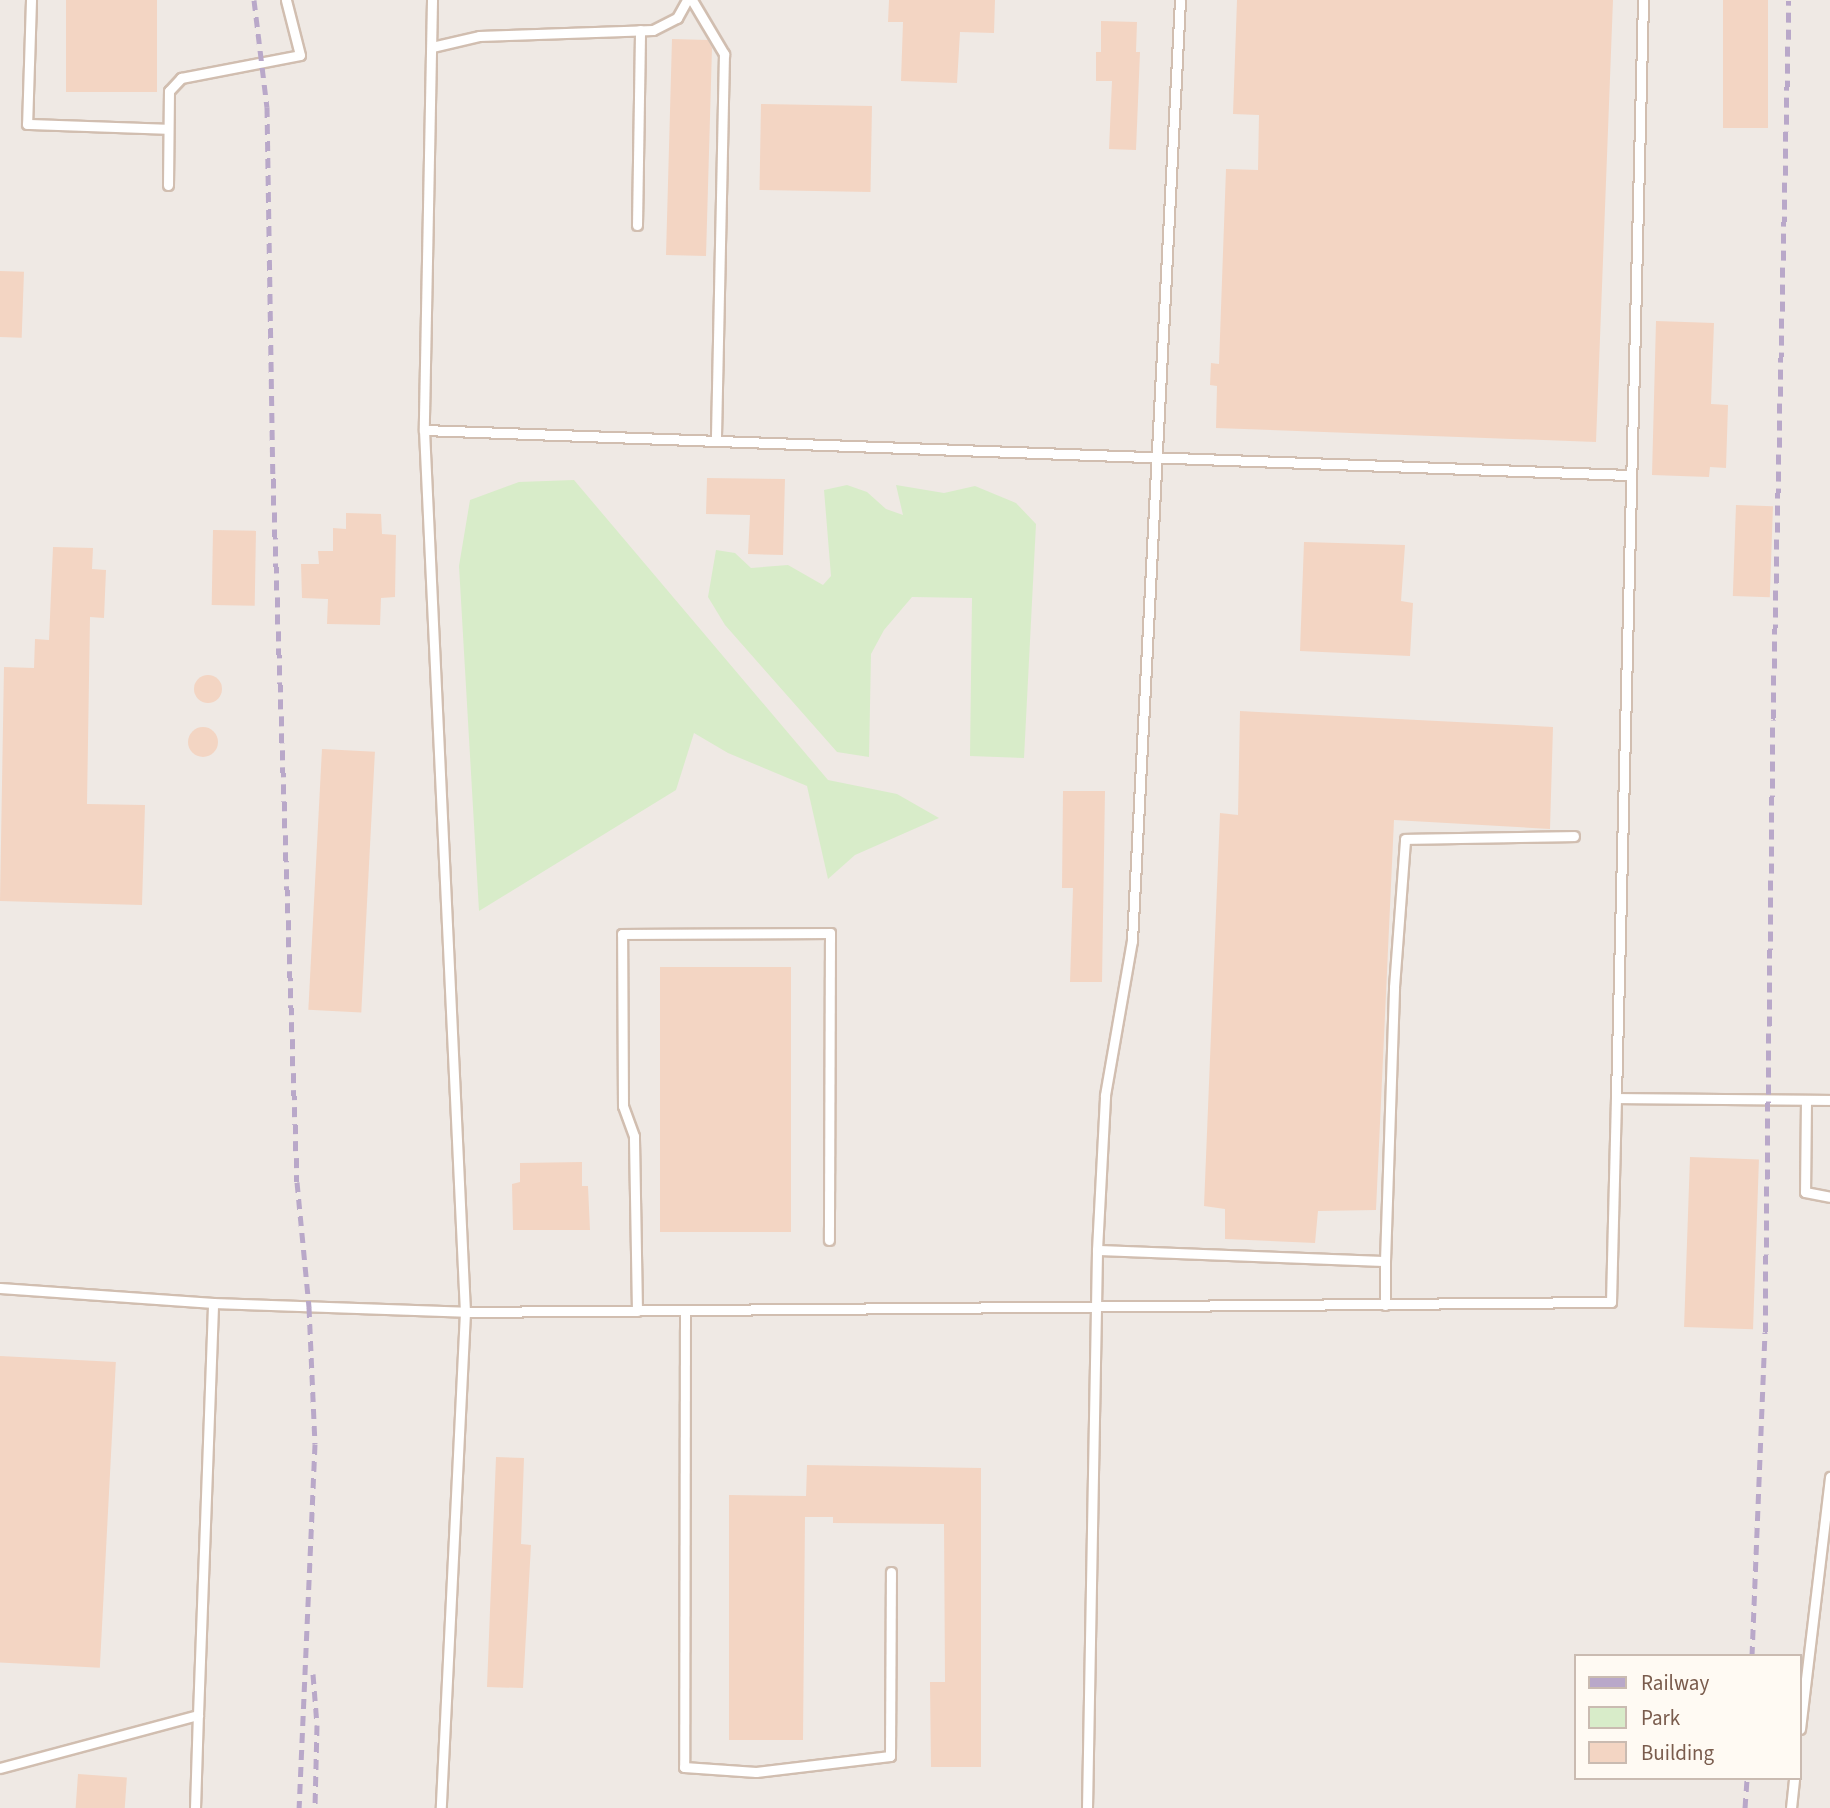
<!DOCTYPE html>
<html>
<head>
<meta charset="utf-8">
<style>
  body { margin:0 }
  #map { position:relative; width:1830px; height:1808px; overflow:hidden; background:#fdf6ec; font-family:"Source Sans 3",sans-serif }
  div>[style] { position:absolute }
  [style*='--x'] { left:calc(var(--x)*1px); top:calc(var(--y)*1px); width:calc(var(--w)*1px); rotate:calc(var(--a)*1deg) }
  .industrial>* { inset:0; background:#efe9e4 }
  .green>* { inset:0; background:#d8ecc9 }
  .building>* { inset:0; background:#f3d5c3; transform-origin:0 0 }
  .round { border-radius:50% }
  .roads { filter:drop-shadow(2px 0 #d1beb0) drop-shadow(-2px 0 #d1beb0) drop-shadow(0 2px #d1beb0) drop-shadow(0 -2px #d1beb0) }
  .service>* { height:9px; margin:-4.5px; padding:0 4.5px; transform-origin:4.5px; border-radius:4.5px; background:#fff }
  .rail>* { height:5px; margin-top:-2.5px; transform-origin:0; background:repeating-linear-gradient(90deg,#b9a8c9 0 10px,transparent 0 17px) }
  span { translate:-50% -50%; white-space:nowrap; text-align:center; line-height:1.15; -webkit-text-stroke:7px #fffaf3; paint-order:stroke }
  .legend { position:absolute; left:1574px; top:1654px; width:228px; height:126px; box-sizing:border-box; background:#fffaf3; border:2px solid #cabbb1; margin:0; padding:9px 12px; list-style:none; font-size:21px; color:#7a5c4d }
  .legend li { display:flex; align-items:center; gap:14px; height:35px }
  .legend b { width:35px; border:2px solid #cabbb1 }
</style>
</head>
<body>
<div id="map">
  <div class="industrial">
    <div style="clip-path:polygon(evenodd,0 0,1830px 0,1830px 1808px,0 1808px,0 0,1576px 1656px,1800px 1656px,1800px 1778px,1576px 1778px,1576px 1656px)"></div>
  </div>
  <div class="green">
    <div style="clip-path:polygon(574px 480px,828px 780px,897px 794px,939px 818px,855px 855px,828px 879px,807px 786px,728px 753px,694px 733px,676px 790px,479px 911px,459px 566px,470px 500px,519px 482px)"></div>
    <div style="clip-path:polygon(847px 485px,867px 492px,886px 509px,903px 515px,896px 485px,944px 493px,975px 486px,1016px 503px,1036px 524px,1024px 758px,970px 756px,972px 598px,912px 597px,884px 630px,871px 654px,869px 757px,837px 752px,725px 625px,708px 597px,716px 550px,735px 553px,751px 568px,788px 565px,823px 585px,831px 576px,824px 490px)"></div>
  </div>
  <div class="building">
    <div style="left:66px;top:0;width:91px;height:92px"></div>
    <div style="clip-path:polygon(889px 0,995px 0,994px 33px,960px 32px,957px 83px,901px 81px,903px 22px,888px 22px)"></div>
    <div style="clip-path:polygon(1237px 0,1613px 0,1596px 442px,1216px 428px,1217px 386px,1210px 385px,1211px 363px,1219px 364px,1226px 169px,1258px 170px,1259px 115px,1233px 114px)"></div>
    <div style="left:1723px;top:0;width:45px;height:128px"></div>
    <div style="clip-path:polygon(1101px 21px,1137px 22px,1136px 52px,1140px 52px,1136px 150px,1109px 149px,1112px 81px,1096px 81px,1096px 52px,1101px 52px)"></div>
    <div style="clip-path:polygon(672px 39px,708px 40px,712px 48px,706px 256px,666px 255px)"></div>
    <div style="left:761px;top:104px;width:111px;height:86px;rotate:1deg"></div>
    <div style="left:0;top:271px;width:24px;height:66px;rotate:2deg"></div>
    <div style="clip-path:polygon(1656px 321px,1714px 323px,1711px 404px,1728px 405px,1726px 468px,1710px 467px,1709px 477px,1652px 475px)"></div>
    <div style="clip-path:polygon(707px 478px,785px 479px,783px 555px,748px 554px,750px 515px,706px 514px)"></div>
    <div style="left:1736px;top:505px;width:37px;height:91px;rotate:2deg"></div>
    <div style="clip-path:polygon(346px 513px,381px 514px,382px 534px,396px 535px,395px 597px,381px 598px,380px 625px,327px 624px,328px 599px,302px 598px,301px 564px,319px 564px,318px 551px,333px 551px,333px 528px,346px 529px)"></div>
    <div style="left:213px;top:530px;width:43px;height:75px;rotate:1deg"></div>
    <div style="clip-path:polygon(1304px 542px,1405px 545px,1401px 601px,1413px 603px,1410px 656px,1300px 651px)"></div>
    <div style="clip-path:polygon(53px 547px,93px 548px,92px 569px,106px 570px,104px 618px,90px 617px,87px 804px,145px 805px,142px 905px,0 901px,4px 667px,34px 668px,35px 639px,49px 640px)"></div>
    <div class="round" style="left:194px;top:675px;width:28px;height:28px"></div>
    <div style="clip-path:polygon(1240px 711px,1553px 727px,1550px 829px,1394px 820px,1376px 1210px,1318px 1211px,1315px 1243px,1225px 1239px,1225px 1209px,1204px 1206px,1220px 813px,1238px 815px)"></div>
    <div class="round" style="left:188px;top:727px;width:30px;height:30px"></div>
    <div style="left:322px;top:749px;width:53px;height:261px;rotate:3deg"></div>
    <div style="clip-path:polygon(1063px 791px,1105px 791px,1102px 982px,1070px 982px,1073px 888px,1062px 888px)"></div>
    <div style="left:660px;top:967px;width:131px;height:265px"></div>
    <div style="left:1690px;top:1157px;width:69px;height:170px;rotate:2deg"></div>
    <div style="clip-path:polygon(582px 1162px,582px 1186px,588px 1186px,590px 1230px,513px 1230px,512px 1184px,520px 1182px,520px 1163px)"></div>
    <div style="left:0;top:1356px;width:116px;height:306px;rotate:3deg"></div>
    <div style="clip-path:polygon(496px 1457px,524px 1458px,521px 1544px,531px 1545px,523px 1688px,487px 1687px)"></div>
    <div style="clip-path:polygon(807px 1465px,981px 1468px,981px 1767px,931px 1767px,930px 1682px,945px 1682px,944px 1524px,833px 1523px,833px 1517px,805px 1517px,803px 1740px,729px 1740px,729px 1495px,806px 1496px)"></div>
    <div style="left:78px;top:1774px;width:49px;height:34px;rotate:4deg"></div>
  </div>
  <div class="roads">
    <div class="service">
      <div style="--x:31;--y:0;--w:124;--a:91.8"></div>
      <div style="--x:27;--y:124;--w:141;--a:2"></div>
      <div style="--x:432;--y:0;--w:430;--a:91.1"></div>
      <div style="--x:424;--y:430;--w:883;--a:87.34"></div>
      <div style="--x:465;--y:1312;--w:497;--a:92.8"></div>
      <div style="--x:692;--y:0;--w:63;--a:59.3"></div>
      <div style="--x:724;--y:54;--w:387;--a:91.2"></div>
      <div style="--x:1643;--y:0;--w:1098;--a:91.41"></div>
      <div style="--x:1616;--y:1098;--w:214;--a:0.5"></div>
      <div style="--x:432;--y:47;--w:48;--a:-13.2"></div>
      <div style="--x:479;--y:36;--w:174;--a:-2"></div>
      <div style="--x:653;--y:30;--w:27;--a:-27"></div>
      <div style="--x:677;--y:18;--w:21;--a:-61"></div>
      <div style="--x:168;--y:185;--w:94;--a:-89.4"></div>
      <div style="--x:169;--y:91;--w:18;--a:-47"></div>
      <div style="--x:181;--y:78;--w:121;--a:-10.9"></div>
      <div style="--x:300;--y:55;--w:57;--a:-104.3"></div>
      <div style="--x:637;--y:225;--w:195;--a:-89.1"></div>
      <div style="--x:424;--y:430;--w:1207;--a:2.14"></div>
      <div style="--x:1806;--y:1100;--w:92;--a:90.6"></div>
      <div style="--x:1805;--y:1192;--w:25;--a:11"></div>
      <div style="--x:1097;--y:1250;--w:288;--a:2.2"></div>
      <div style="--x:1385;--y:1261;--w:44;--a:90"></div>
      <div style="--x:1385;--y:1261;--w:274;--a:-88.1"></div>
      <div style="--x:1394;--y:987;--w:148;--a:-85.7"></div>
      <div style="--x:1405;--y:839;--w:169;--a:-1"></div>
      <div style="--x:0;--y:1288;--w:214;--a:4"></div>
      <div style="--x:213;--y:1303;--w:252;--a:2"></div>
      <div style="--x:465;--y:1312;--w:1146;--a:-0.5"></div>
      <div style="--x:1611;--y:1302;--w:204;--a:-88.6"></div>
      <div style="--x:637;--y:1311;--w:175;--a:-91"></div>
      <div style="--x:634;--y:1136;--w:32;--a:-110"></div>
      <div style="--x:623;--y:1106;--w:172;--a:-90.3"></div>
      <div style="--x:622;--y:934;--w:208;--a:-0.3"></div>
      <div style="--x:830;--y:933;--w:307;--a:90.2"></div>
      <div style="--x:685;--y:1311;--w:456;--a:90.1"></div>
      <div style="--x:684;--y:1767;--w:72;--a:4"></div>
      <div style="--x:756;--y:1772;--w:135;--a:-6.8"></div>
      <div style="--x:890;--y:1756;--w:184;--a:-89.7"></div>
      <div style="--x:1800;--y:1729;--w:254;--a:-83.2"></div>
      <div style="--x:0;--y:1768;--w:205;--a:-15"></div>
      <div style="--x:198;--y:1715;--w:412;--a:-87.9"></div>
      <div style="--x:195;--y:1808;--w:93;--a:-88.2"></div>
      <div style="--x:1087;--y:1808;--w:558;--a:-88.97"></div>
      <div style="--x:1097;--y:1250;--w:155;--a:-87"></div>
      <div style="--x:1105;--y:1095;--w:156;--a:-80.1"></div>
      <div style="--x:1132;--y:941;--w:942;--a:-87.08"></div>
      <div style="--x:1791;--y:1808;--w:30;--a:-84"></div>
    </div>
  </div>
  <div class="rail">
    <div style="--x:254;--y:0;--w:108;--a:83.1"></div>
    <div style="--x:267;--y:107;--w:371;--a:89.1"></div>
    <div style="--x:273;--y:478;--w:704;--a:88.05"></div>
    <div style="--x:297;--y:1182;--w:126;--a:84.5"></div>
    <div style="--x:309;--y:1307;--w:137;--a:87.5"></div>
    <div style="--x:315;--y:1444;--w:364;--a:92.5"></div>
    <div style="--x:1752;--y:1656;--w:324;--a:-87.7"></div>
    <div style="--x:1765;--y:1332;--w:613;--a:-89.25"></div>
    <div style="--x:1773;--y:719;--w:719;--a:-88.73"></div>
    <div style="--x:313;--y:1674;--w:51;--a:85.5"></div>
    <div style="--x:317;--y:1725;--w:83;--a:91.4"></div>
    <div style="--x:1745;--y:1808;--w:30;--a:-86"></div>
  </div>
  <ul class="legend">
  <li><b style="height:9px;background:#b9a8c9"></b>Railway</li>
  <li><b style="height:19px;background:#d8ecc9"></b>Park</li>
  <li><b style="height:19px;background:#f3d5c3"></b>Building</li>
  </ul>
</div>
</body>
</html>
